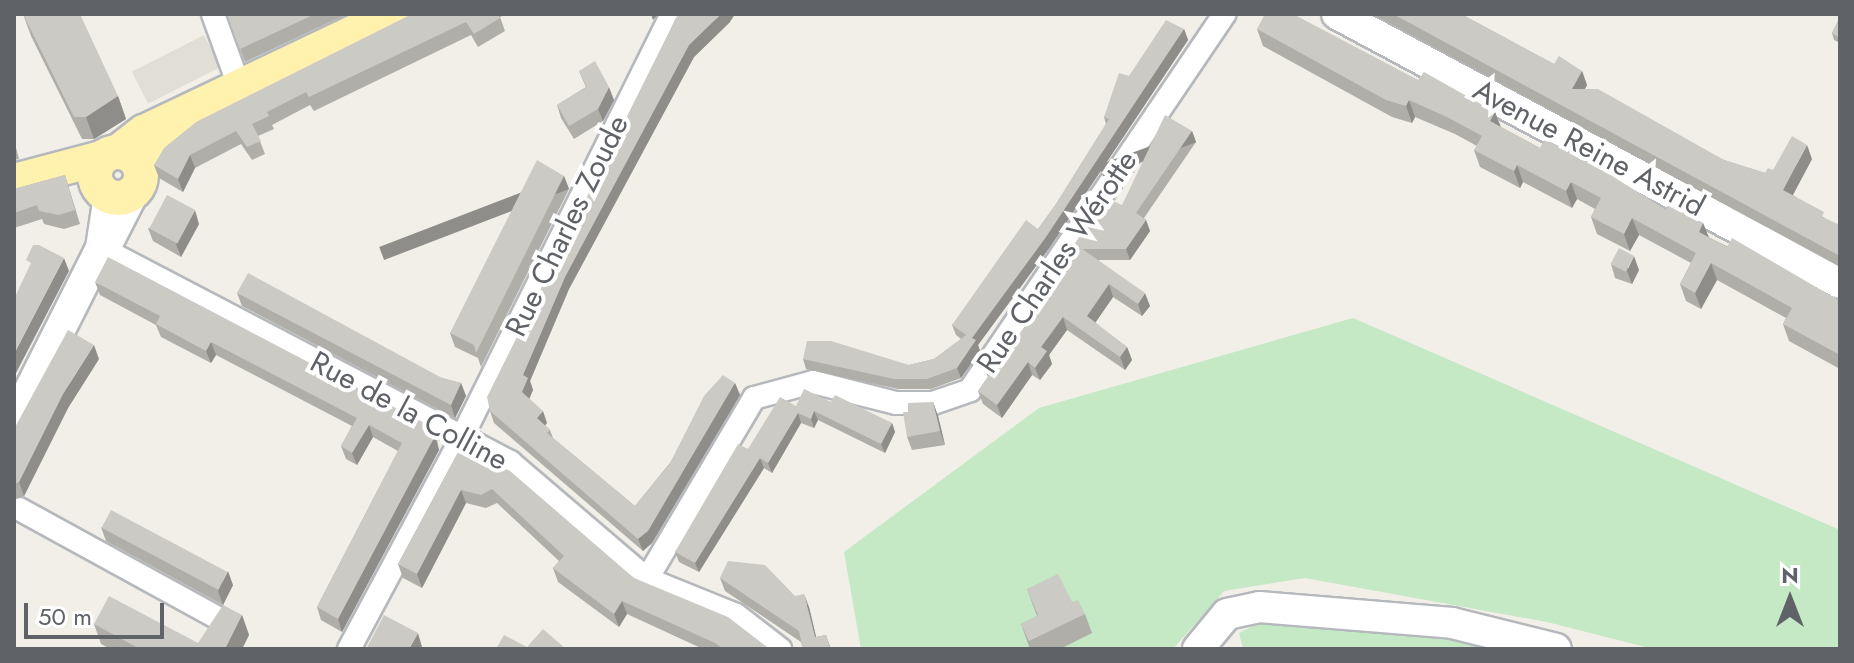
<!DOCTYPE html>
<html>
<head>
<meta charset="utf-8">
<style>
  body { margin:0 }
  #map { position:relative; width:1854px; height:663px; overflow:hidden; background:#f1efe8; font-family:Jost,sans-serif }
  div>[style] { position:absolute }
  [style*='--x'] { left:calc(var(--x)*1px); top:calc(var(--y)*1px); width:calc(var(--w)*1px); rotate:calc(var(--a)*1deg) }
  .education>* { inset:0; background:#e1ded6; transform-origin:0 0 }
  .green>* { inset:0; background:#c5e8c5 }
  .roads { filter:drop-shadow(2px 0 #b5b8bc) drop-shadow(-2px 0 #b5b8bc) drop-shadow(0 2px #b5b8bc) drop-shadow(0 -2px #b5b8bc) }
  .street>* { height:22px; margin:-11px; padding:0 11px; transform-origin:11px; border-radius:11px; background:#fff }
  .secondary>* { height:30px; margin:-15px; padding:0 15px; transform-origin:15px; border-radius:15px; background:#fff }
  .primary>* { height:34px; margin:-17px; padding:0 17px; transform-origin:17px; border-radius:17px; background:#fff2af }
  .primary>.ring { margin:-17px; padding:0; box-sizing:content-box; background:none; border:34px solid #fff2af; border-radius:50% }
  .wall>* { inset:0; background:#afaea9 }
  .shaded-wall>* { inset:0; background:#8f8d8a; transform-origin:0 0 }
  .building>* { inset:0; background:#cccac5; transform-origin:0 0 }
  span { translate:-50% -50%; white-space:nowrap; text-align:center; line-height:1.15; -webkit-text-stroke:8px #fff; paint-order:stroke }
  .street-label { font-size:30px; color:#5f6368 }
  .frame { position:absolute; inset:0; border:16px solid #5f6368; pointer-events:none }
  .north { position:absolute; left:1750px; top:559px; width:80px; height:80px; -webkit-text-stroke:6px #fff; paint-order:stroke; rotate:0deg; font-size:22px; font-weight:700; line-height:32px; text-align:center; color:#5f6368 }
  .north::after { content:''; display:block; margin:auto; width:28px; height:36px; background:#5f6368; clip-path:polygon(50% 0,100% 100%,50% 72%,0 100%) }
  .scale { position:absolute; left:24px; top:603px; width:140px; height:36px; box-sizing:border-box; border:4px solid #5f6368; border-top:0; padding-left:10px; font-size:24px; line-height:28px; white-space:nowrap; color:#5f6368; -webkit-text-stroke:6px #fff; paint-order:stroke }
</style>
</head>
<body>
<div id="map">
  <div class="education">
    <div style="left:204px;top:35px;width:36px;height:81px;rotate:63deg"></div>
  </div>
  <div class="green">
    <div style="clip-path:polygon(1353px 318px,1840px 530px,1840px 649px,1653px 649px,1547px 622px,1305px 578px,1224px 591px,1173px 649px,861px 649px,844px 552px,1039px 408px)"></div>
    <div style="clip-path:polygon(1270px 617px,1515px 648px,1518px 649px,1243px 649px,1239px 633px)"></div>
  </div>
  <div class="roads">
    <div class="street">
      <div style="--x:213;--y:14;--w:77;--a:70.1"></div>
      <div style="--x:101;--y:248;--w:462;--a:27.6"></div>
      <div style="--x:510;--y:462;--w:180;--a:40.5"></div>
      <div style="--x:647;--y:579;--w:96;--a:22"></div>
      <div style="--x:736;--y:615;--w:56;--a:37.7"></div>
      <div style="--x:19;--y:509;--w:227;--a:28.7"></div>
      <div style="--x:647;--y:579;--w:210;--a:-59.4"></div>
      <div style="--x:754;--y:398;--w:61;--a:-15.2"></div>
      <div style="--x:813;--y:382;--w:86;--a:14.2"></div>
      <div style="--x:896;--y:403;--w:37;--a:0"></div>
      <div style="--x:933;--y:403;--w:39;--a:-19"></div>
      <div style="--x:970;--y:390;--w:454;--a:-55.9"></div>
      <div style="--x:349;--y:649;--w:240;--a:-61.9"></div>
      <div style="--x:462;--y:437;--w:472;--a:-63.6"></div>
    </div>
    <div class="secondary">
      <div style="--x:1337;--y:14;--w:570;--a:28.14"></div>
      <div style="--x:106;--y:246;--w:62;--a:-63"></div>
      <div style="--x:14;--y:421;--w:194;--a:-63.3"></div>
      <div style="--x:101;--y:248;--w:53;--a:-81.3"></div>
      <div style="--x:1198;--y:649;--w:45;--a:-50.4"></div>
      <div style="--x:1227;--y:614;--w:33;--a:-12"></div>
      <div style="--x:1259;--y:607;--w:194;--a:4.7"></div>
      <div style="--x:1452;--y:623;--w:107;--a:14"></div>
    </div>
    <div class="primary">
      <div class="ring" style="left:95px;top:152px;width:12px;height:12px"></div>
      <div style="--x:118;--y:152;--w:33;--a:-38"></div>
      <div style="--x:144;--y:132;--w:276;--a:-25.4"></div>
      <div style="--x:140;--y:168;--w:26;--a:-54"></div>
      <div style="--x:155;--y:147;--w:32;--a:-34"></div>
      <div style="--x:14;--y:181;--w:90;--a:-14.8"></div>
    </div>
  </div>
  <div class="wall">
    <div style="clip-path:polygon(23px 14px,118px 96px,126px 119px,94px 139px,82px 139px,31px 36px)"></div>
    <div style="clip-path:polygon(227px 14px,347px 14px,245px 62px)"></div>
    <div style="clip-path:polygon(412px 14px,506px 14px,500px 17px,505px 31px,478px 47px,471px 35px,314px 111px,310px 105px,272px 125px,274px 129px,258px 136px,265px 154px,252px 160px,241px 144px,195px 168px,183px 192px,159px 178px,154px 165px)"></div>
    <div style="clip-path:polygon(1373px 14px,1461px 14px,1554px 64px,1582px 71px,1587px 85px,1585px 89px,1724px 160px,1765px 173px,1812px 159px,1793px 195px,1826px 219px,1840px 226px,1840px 267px)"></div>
    <div style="clip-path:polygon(1840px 17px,1840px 43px,1834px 40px,1832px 33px)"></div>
    <div style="clip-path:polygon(676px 18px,730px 22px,694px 57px,569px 289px,530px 381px,533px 390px,529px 399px,547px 423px,545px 425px,550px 430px,553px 438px,635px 506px,735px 383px,740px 395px,652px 543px,643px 551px,494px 423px,490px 411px)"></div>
    <div style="clip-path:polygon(1184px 29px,1188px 40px,1050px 247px,978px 345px,980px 351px,961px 378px,931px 389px,898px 389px,806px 369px,803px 359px,909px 365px,934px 359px,961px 339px,956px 335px,952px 325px,1038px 229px,1056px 204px,1106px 124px,1104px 117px,1129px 76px)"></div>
    <div style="clip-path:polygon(1257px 29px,1418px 80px,1495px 112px,1501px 127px,1540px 148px,1666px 210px,1703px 223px,1708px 237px,1840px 301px,1840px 369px,1789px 341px,1783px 324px,1786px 318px,1717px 280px,1701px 309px,1686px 301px,1680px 284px,1691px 263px,1639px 235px,1630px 251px,1597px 234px,1591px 217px,1595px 209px,1577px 199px,1572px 208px,1523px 182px,1520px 188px,1480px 167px,1474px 150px,1477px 146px,1455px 134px,1415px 117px,1412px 123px,1392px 117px,1263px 46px)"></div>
    <div style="clip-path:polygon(579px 71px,614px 100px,603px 121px,574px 139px,561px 118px,557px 105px,586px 87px)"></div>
    <div style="clip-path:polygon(1192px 131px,1196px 142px,1144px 218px,1146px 220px,1150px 231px,1130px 260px,1098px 260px,1150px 306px,1142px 316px,1113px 297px,1095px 323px,1127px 347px,1132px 360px,1125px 370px,1067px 330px,1049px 355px,1052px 364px,1040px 380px,1032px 375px,1002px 418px,983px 404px,978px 391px,988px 377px,986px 372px,1000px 358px,1021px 332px,1074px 257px,1071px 249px,1122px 205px)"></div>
    <div style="clip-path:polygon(14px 140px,19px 159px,14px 160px)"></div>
    <div style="clip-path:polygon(65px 175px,80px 224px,64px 229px,44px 224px,42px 219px,14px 228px,14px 189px)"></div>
    <div style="clip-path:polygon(564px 176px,569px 189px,481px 367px,478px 358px,455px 347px,450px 333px)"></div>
    <div style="clip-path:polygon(199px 224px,181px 257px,153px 241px,148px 228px)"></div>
    <div style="clip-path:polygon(1611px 264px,1639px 270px,1632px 284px,1615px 278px)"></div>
    <div style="clip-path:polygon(95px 282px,437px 439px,439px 450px,342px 632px,321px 620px,317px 607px,398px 451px,373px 437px,357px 465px,346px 459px,341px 446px,352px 426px,216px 355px,211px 363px,161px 337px,156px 325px,100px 295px)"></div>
    <div style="clip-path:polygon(237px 293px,442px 378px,461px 383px,466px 396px,455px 418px,242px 306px)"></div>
    <div style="clip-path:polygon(99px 359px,68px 408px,24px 496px,14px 500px,14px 429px)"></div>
    <div style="clip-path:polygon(831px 402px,892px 423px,895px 432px,885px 453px,818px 420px,814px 428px,801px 423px,772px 473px,764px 468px,699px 572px,679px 562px,675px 552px,748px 449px,796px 406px)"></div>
    <div style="clip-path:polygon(933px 402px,938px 416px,945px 445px,912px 450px,907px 437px,908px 412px)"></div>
    <div style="clip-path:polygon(462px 445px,634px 578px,767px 649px,703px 649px,627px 614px,619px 627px,558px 582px,553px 568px,559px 561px,497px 503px,486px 508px,466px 503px,422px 588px,403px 578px,398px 564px)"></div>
    <div style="clip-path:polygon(101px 527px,233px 585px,223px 605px,106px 541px)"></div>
    <div style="clip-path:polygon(720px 578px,795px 596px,809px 607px,816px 637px,826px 635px,831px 649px,803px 649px,801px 642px,725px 591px)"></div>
    <div style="clip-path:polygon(1027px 589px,1072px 602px,1085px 614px,1092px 633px,1060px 649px,1030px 649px,1021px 624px,1037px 616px)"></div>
    <div style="clip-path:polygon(242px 615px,249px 635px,242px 649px,110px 649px,101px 644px,94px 624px,198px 643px)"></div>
  </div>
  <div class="shaded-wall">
    <div style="clip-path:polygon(651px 14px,658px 14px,653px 20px)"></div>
    <div style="clip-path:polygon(721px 14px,735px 14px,730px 22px,694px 57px,569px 289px,530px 381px,533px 390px,527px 404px,522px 392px,523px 375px,565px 277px,689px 45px)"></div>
    <div style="clip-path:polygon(1184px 29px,1188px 40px,1050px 247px,978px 345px,980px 351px,961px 378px,957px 368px,972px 338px)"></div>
    <div style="clip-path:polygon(1582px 71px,1587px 85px,1577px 103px,1572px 89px)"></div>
    <div style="clip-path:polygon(609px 87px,614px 100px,603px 121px,598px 109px)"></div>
    <div style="clip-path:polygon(118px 96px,126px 119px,94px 139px,86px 117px)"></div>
    <div style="clip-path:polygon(1409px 100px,1415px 117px,1412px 123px,1406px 106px)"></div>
    <div style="clip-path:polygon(1495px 112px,1501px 128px,1490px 121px)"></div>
    <div style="left:1192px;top:131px;width:12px;height:99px;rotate:70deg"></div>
    <div style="clip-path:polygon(1807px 145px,1812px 159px,1788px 204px,1783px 190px)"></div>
    <div style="clip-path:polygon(190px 155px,195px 168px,183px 192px,178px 179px)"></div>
    <div style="clip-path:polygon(1517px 165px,1523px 182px,1520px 188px,1514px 171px)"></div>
    <div style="left:564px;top:176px;width:14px;height:198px;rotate:69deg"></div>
    <div style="clip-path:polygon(1571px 182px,1577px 199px,1572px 208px,1566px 191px)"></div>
    <div style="clip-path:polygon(195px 210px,199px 224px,181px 257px,176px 244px)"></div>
    <div style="clip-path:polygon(1632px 218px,1639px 235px,1630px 251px,1624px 234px)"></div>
    <div style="clip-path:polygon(1146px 220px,1150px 231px,1130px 260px,1126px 249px)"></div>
    <div style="clip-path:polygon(1703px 223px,1710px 240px,1699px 232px)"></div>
    <div style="clip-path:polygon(1634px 256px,1639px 270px,1632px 284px,1627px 271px)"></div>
    <div style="clip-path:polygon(64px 258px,69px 271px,14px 377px,14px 354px)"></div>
    <div style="clip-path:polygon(1711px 263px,1717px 280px,1701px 309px,1695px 293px)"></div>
    <div style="clip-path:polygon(1109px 284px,1113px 297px,1091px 329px,1087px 316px)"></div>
    <div style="clip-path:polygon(1145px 293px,1150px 306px,1142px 316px,1138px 304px)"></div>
    <div style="clip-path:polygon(1063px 317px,1067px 330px,1049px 355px,1052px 364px,1040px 380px,1035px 368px,1041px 347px)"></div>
    <div style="clip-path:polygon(211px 342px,216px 355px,211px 363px,206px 351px)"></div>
    <div style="clip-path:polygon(94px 345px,99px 359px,68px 408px,24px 496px,19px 482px,63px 394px)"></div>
    <div style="clip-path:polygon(1127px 347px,1132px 360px,1125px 370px,1120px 357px)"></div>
    <div style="clip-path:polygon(1028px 362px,1032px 375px,1002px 418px,997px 405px)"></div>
    <div style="clip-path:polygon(461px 383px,466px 396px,455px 418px,451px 405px)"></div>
    <div style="clip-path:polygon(735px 383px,740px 395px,652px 543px,643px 551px,638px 539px)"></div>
    <div style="clip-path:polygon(933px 402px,938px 416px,945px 445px,940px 431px)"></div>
    <div style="clip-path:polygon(543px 411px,547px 423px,541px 430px,537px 418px)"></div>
    <div style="clip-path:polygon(814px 411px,818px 420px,814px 428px,811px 419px)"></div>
    <div style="clip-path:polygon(798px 413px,801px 423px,772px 473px,768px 463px)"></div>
    <div style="clip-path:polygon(892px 423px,895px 432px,885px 453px,881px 444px)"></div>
    <div style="clip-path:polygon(369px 425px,373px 437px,357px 465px,352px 453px)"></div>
    <div style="clip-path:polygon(432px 427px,439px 450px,342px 632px,338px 619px)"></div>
    <div style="clip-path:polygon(760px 458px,764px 468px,699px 572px,695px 563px)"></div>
    <div style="clip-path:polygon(461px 490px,466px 503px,422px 588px,417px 574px)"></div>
    <div style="clip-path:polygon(228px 571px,233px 585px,223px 605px,218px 591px)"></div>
    <div style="clip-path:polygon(804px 594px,809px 607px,819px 649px,815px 637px)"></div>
    <div style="clip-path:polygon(622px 601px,627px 614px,619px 627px,614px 614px)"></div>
    <div style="clip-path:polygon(242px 615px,249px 635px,242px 649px,225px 649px)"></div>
    <div style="clip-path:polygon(418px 633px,422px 647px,421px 649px,409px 649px)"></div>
  </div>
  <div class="building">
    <div style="clip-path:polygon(23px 14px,65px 14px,65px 16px,70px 14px,80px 14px,118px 96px,86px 117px,74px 117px)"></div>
    <div style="clip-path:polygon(227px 14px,256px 15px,315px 14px,240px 49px)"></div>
    <div style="clip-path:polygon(412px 14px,498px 14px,500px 18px,474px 34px,466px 22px,309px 97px,306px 92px,267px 112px,269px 116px,252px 124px,261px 141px,247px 147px,236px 131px,190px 155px,178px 179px,154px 165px,164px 148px,196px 122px)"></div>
    <div style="clip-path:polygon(679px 14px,721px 14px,689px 45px,565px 277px,523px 375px,528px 378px,522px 392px,543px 411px,537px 418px,550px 430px,547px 433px,635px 506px,669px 465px,704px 396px,723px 375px,735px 383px,648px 531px,638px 539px,490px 411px,487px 397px,676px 18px)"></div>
    <div style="clip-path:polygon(1265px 14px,1293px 14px,1418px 80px,1424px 72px,1495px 112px,1490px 121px,1540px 148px,1545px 139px,1587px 160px,1666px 210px,1668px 204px,1703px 223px,1699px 232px,1727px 247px,1732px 238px,1840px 301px,1840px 355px,1783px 324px,1792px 308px,1711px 263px,1695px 293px,1680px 284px,1696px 253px,1632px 218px,1624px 234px,1591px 217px,1601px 198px,1571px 182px,1566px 191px,1517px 165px,1514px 171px,1474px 150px,1482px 136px,1449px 118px,1409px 100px,1406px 106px,1386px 100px,1257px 29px)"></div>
    <div style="clip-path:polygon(1393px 14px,1461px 14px,1554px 64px,1559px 56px,1582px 71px,1572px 89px,1598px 89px,1724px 160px,1765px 173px,1768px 168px,1773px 170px,1792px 136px,1807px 145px,1783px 190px,1824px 212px,1822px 217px,1840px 225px,1840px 256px)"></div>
    <div style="clip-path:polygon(1840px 17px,1840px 38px,1832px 33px)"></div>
    <div style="clip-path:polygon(1166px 20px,1184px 29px,1046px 237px,972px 338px,976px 340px,957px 368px,927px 379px,894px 379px,803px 359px,807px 341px,831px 341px,909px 365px,934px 359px,966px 335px,952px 325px,1026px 220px,1038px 229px,1056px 204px,1109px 119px,1104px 117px,1119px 73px,1129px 76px)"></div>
    <div style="clip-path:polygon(595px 61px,609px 87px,598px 109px,569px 126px,557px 105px,587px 87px,579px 71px)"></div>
    <div style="clip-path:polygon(1165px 115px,1192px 131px,1136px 213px,1146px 220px,1126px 249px,1071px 249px,1106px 198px,1122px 205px)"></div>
    <div style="clip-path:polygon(537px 160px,564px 176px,476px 353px,474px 345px,450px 333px)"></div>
    <div style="clip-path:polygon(65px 175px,75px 210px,59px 215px,39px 211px,37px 205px,14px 213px,14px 189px)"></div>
    <div style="left:167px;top:195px;width:32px;height:38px;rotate:28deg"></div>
    <div style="clip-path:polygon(33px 245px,39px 245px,64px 258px,14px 354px,14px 299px,31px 263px,26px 260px)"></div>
    <div style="clip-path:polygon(1081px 248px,1145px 293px,1138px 304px,1109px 284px,1087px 316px,1127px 347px,1120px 357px,1063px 317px,1041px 347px,1047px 351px,1035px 368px,1028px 362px,997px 405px,978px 391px,989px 375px,986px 372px,997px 356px,1000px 358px,1021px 332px)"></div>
    <div style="left:1619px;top:248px;width:17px;height:18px;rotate:28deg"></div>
    <div style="clip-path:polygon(108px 257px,432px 427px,434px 438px,338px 619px,317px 607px,402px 443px,369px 425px,352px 453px,341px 446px,357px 418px,211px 342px,206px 351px,156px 324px,160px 316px,95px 282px)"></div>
    <div style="clip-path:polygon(248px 273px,442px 378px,461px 383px,451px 405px,237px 293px)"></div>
    <div style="clip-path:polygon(68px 330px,94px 345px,63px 394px,19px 482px,14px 484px,14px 429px)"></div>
    <div style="clip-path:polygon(804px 389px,831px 402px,835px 395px,892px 423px,881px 444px,814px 411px,811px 419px,798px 413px,768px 463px,760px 458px,695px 563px,675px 552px,738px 444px,748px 449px,780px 397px,796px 406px)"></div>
    <div style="clip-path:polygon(933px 402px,940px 431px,907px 437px,903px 412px,908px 412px,908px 403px)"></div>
    <div style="clip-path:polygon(462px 445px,510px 471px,634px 578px,728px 617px,767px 647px,767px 649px,724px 649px,715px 643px,622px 601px,614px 614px,553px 568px,564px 556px,492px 489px,481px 495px,461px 490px,417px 574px,398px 564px)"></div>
    <div style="left:111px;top:510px;width:132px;height:20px;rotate:28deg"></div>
    <div style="clip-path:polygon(728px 561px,765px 565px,795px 596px,804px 594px,815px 637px,826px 635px,830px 649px,803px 649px,799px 631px,720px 578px)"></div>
    <div style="clip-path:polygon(1058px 574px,1072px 602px,1078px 600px,1085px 614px,1029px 641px,1021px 624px,1038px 615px,1027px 589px)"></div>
    <div style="clip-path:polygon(109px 596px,198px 643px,223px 605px,242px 615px,225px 649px,140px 649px,94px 624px)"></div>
    <div style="clip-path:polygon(384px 615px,418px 633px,409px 649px,366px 649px)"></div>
    <div style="clip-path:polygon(543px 629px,566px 649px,496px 649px,504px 635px,527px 647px)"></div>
  </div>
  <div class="street-label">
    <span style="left:1589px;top:148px;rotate:28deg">Avenue Reine Astrid</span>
    <span style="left:567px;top:226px;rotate:-64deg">Rue Charles Zoude</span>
    <span style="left:1057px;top:262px;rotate:-56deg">Rue Charles Wérotte</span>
    <span style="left:409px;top:411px;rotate:28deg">Rue de la Colline</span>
  </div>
  <div class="frame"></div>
  <div class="north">N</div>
  <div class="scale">50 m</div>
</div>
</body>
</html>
